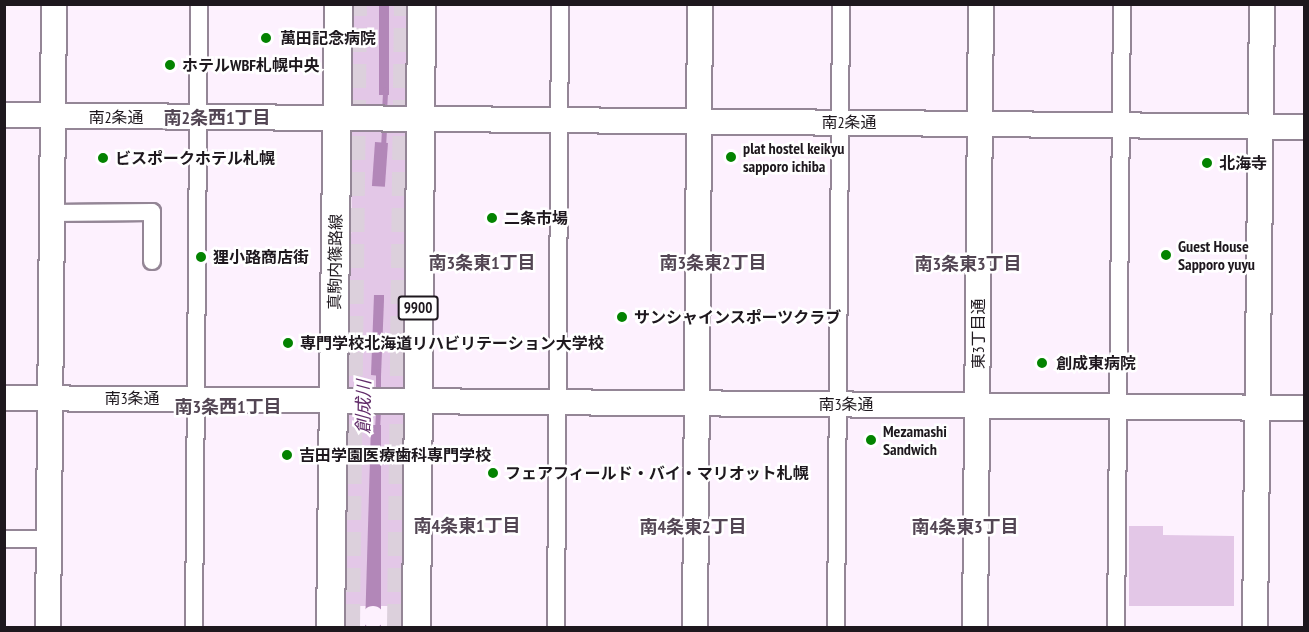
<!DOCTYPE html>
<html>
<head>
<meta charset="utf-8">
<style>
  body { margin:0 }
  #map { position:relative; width:1309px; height:632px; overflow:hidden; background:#fdf1fe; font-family:"PT Sans Narrow","Noto Sans JP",sans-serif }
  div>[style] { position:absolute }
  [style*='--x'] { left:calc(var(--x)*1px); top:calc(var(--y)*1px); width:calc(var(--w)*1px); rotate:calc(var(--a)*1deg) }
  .green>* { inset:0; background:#e3c7e7 }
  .water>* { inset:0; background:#b287b8; transform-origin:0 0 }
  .pier>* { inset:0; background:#fdf1fe }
  .round { border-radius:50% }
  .stream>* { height:4.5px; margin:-2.25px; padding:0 2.25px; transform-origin:2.25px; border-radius:2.25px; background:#b287b8 }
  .secondary-tunnel>* { height:24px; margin-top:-12px; transform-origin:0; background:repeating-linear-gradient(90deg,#dcd0dc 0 24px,transparent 0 36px) }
  .roads { filter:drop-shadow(2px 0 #948696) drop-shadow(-2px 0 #948696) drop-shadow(0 2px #948696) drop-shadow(0 -2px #948696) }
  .street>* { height:16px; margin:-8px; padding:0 8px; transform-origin:8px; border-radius:8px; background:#fff }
  .secondary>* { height:24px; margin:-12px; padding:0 12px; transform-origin:12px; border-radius:12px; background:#fff }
  .primary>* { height:27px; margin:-13.5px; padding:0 13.5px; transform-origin:13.5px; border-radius:13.5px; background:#fff }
  .dots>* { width:16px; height:16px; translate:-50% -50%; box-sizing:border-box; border:3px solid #fff; border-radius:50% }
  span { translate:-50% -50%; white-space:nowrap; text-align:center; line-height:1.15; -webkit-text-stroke:5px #fff; paint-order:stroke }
  .shield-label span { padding:2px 4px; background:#fff; border:2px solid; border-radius:4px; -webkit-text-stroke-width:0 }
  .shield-label { font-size:15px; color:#1e181e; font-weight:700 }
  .poi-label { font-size:16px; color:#1e181e; font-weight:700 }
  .left { translate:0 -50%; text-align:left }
  .street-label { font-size:16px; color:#1e181e }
  .neighbourhood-label { font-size:18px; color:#534654; font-weight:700 }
  .water-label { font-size:18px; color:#622d6a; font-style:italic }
  .frame { position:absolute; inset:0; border:6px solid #1e181e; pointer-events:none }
</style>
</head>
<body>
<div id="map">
  <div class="green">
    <div style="clip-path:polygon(348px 5px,411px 5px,408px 247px,403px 297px,408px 435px,404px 606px,342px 606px,346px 271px,352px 227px)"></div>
    <div style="clip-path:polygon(1129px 526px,1163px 526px,1163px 535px,1234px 536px,1234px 606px,1129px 606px)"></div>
  </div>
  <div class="water">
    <div style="left:379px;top:5px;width:10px;height:90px"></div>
    <div style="left:375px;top:142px;width:13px;height:44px;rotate:4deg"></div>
    <div style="clip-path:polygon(374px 295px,384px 295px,384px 300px,381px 376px,371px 375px)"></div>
    <div style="clip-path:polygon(371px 425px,381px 425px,381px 627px,365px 628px)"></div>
  </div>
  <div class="pier">
    <div class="round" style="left:362px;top:606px;width:22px;height:22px"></div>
  </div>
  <div class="stream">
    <div style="--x:384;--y:112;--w:22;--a:-87"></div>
    <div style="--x:383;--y:148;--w:22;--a:-87"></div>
    <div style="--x:378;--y:394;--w:22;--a:-90"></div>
    <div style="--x:377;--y:430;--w:22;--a:-87"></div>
  </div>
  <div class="secondary-tunnel">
    <div style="--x:348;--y:628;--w:624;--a:-89.36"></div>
    <div style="--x:399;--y:628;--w:624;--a:-89.36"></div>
  </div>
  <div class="roads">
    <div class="street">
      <div style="--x:52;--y:213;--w:100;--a:-0.6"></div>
      <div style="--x:152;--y:212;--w:49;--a:90"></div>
      <div style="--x:4;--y:539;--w:45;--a:0"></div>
      <div style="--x:194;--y:628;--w:624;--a:-89.54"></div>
      <div style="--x:556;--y:628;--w:624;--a:-89.63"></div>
      <div style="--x:836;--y:628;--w:624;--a:-89.54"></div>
      <div style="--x:1116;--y:628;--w:624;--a:-89.45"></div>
    </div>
    <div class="secondary">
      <div style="--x:4;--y:115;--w:1300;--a:0.53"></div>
      <div style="--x:4;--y:398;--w:1300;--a:0.44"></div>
      <div style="--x:48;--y:628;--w:624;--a:-89.45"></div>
      <div style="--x:695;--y:628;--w:624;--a:-89.54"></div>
      <div style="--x:975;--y:628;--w:624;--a:-89.45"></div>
      <div style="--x:1255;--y:628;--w:624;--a:-89.36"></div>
    </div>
    <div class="primary">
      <div style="--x:330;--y:628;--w:624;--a:-89.27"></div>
      <div style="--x:416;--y:628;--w:624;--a:-89.54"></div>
    </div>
  </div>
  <div class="dots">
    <div style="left:266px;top:38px;background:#038300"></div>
    <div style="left:170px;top:65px;background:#038300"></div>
    <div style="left:731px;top:157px;background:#038300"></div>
    <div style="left:103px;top:158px;background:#038300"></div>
    <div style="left:1207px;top:163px;background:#038300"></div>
    <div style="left:492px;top:218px;background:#038300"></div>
    <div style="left:1166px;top:255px;background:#038300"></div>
    <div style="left:201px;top:257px;background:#038300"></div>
    <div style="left:622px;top:317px;background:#038300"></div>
    <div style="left:288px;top:343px;background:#038300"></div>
    <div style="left:1042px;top:363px;background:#038300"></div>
    <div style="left:871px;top:440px;background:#038300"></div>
    <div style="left:287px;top:455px;background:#038300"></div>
    <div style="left:493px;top:473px;background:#038300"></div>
  </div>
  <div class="shield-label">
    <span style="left:418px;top:308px">9900</span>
  </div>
  <div class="poi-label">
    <span class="left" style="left:280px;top:38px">萬田記念病院</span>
    <span class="left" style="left:182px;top:65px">ホテルWBF札幌中央</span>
    <span class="left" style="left:743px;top:157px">plat hostel keikyu<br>sapporo ichiba</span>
    <span class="left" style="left:115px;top:158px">ビスポークホテル札幌</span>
    <span class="left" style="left:1219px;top:163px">北海寺</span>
    <span class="left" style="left:504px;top:218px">二条市場</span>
    <span class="left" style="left:1178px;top:255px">Guest House<br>Sapporo yuyu</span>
    <span class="left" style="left:213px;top:257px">狸小路商店街</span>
    <span class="left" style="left:634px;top:317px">サンシャインスポーツクラブ</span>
    <span class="left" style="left:300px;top:343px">専門学校北海道リハビリテーション大学校</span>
    <span class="left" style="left:1056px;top:363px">創成東病院</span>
    <span class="left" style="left:883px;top:440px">Mezamashi<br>Sandwich</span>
    <span class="left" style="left:299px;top:455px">吉田学園医療歯科専門学校</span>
    <span class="left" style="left:505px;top:473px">フェアフィールド・バイ・マリオット札幌</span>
  </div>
  <div class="street-label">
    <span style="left:116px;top:117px">南2条通</span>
    <span style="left:849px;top:122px">南2条通</span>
    <span style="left:335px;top:262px;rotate:-89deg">真駒内篠路線</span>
    <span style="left:978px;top:334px;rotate:-90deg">東3丁目通</span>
    <span style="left:132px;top:398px">南3条通</span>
    <span style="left:846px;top:404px">南3条通</span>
  </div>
  <div class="neighbourhood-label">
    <span style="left:217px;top:118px">南2条西1丁目</span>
    <span style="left:482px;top:263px">南3条東1丁目</span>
    <span style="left:713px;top:263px">南3条東2丁目</span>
    <span style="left:968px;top:264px">南3条東3丁目</span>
    <span style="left:228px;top:407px">南3条西1丁目</span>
    <span style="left:467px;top:526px">南4条東1丁目</span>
    <span style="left:693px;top:527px">南4条東2丁目</span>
    <span style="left:965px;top:527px">南4条東3丁目</span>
  </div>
  <div class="water-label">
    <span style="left:364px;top:407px;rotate:-89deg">創成川</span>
  </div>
  <div class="frame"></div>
</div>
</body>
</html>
